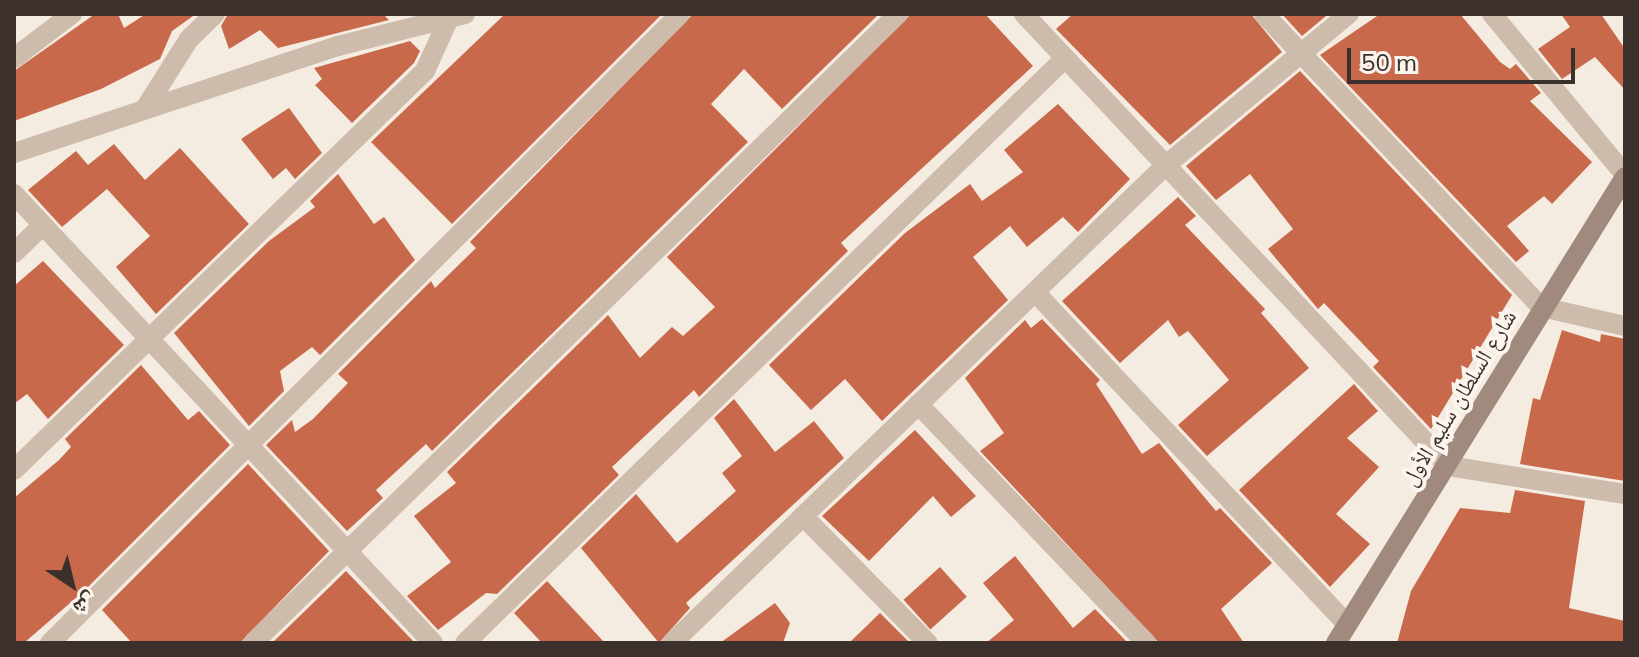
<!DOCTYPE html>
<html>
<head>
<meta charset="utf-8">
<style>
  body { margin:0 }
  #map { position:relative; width:1639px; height:657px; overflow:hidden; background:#f4ebe1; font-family:Mulish,"Noto Naskh Arabic",sans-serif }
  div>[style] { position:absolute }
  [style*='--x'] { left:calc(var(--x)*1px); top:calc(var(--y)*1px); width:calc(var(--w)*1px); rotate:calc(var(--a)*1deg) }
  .building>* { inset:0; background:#c8694b; transform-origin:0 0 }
  .street>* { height:20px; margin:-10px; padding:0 10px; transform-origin:10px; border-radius:10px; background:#cdbbac }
  .secondary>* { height:20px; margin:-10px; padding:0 10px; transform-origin:10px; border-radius:10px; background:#a18a7d }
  span { translate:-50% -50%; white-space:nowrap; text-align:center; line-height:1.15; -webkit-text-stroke:8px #fbf5ee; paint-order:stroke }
  .street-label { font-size:22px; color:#3b302b }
  .frame { position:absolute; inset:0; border:16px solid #3b302b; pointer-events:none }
  .north { position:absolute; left:32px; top:545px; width:80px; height:80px; -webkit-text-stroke:6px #fbf5ee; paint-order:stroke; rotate:145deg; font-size:22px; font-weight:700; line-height:32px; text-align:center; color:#3b302b }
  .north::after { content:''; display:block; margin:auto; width:28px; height:36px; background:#3b302b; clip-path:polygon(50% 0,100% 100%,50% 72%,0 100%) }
  .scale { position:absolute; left:1347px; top:48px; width:228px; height:36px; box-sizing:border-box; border:4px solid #3b302b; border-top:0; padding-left:10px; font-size:24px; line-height:28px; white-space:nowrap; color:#3b302b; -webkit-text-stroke:6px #fbf5ee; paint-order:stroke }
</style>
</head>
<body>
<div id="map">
  <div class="building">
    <div style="clip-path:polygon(95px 14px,118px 14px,124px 28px,146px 14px,196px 14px,172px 31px,160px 59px,101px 89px,14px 121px,14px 71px)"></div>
    <div style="clip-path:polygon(228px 14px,383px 14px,389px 20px,278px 48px,260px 30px,229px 49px,221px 26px)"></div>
    <div style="clip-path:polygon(505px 14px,662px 14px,452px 224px,371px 142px)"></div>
    <div style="clip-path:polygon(693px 14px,879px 14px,782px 109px,744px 69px,711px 104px,748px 142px,432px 451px,426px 444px,376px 490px,383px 498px,347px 531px,266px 445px,292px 420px,295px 432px,313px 419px,348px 383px,338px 374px,431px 281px,435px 288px,476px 248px,470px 242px)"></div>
    <div style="clip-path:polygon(911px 14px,985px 14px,1033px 66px,841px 243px,848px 251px,699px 397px,694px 390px,612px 467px,619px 475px,497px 594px,486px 593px,438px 630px,407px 596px,451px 562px,414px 516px,456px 483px,447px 472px,608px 315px,640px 358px,672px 327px,683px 336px,715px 307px,667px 257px)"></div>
    <div style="clip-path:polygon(1073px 14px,1251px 14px,1282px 52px,1170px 145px,1056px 29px)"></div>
    <div style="clip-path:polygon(1282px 14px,1324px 14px,1326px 16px,1302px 36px)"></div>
    <div style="clip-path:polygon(1380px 14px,1460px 14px,1500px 62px,1510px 69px,1516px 64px,1541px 93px,1530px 101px,1592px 162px,1552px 204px,1544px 196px,1507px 226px,1529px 251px,1516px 262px,1320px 55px)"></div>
    <div style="clip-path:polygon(1561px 14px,1601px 14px,1625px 49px,1625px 90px,1595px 57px,1562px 79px,1538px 49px,1570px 27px)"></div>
    <div style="clip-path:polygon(410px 41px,420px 51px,414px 63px,352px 123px,315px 85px,322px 79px,314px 68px)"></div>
    <div style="clip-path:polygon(1300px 71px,1512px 295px,1431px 429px,1373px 367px,1379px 361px,1324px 303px,1318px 309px,1268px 249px,1293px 229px,1250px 174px,1216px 200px,1186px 166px)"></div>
    <div style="clip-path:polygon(1058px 104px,1130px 179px,1078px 232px,1063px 217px,1027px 247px,1010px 226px,973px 257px,1008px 300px,882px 421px,845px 379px,811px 410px,769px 365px,905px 233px,970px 184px,982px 201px,1023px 172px,1004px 150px)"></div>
    <div style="clip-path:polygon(289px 108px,322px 153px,295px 179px,286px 168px,273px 179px,241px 139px)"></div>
    <div style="clip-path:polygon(114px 144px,145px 180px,180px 148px,249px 224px,156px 314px,116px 267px,150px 236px,107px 189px,62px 227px,28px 190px,76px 151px,88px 165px)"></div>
    <div style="clip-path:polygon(338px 174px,374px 224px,384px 217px,415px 260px,320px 355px,312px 347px,280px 371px,284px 391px,249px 426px,174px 333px,269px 241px,315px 207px,310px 201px)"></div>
    <div style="clip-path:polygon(1178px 197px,1196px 216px,1185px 225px,1265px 309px,1261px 313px,1309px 368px,1207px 456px,1178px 425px,1229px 380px,1188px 331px,1179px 337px,1168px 320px,1120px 363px,1062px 301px)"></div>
    <div style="clip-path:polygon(43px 261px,124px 345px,48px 419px,27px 394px,14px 404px,14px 286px)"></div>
    <div style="clip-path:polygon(1042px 319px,1100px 380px,1096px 384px,1142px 454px,1159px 443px,1216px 511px,1220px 508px,1272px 563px,1221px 609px,1244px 643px,1159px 643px,980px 451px,1004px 433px,965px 378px,1025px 320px,1031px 328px)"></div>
    <div style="clip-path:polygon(1562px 330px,1600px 342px,1601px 334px,1625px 339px,1625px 481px,1520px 464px,1533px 398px,1540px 400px)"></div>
    <div style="clip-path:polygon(141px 365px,188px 420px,199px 411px,230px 445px,85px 590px,24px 643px,14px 643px,14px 498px,59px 460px,71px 447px,65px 439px)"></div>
    <div style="clip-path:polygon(1354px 384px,1378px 411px,1347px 438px,1379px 467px,1336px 514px,1370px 544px,1330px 587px,1239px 490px)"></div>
    <div style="clip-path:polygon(734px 399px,775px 452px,814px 421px,844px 458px,686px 603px,690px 608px,659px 643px,581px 548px,636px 494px,677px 543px,736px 491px,722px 473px,742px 456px,714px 418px)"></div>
    <div style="clip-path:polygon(915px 430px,976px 496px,951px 517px,933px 496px,869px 561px,822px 516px)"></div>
    <div style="clip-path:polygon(248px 464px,329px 551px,240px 643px,132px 643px,102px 610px)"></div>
    <div style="clip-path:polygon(1515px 490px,1585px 501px,1569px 608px,1625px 621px,1625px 643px,1397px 643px,1411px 591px,1460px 508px,1510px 513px)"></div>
    <div style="clip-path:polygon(1015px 556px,1073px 628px,1095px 609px,1128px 643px,986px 643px,1014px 620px,983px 583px)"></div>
    <div style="left:940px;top:567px;width:40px;height:49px;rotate:48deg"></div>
    <div style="clip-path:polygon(346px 571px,415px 643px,272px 643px)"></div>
    <div style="clip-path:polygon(547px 581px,605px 643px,542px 643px,514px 613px)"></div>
    <div style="clip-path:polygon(775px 603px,790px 623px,783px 643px,720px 643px)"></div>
    <div style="clip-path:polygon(880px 613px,910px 643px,849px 643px)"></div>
  </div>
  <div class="street">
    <div style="--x:1024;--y:14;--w:620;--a:46.83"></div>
    <div style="--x:1448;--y:466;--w:179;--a:9"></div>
    <div style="--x:1264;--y:14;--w:403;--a:46.6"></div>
    <div style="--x:1541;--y:307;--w:86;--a:12.7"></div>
    <div style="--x:1492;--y:14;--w:209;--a:50.4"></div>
    <div style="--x:14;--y:58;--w:73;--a:-37.2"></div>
    <div style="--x:146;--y:107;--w:80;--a:-57.7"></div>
    <div style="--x:189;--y:39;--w:36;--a:-44"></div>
    <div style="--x:14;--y:153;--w:341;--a:-18.3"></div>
    <div style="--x:338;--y:46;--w:131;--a:-14.1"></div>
    <div style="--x:14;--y:194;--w:614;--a:46.98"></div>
    <div style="--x:14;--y:253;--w:37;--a:-44"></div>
    <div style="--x:1035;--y:292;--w:456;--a:46.8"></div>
    <div style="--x:918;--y:404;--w:330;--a:46.3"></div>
    <div style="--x:14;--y:470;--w:573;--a:-44.15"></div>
    <div style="--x:425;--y:71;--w:58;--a:-65.6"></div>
    <div style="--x:803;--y:516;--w:178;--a:45.5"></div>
    <div style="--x:50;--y:643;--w:890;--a:-44.95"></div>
    <div style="--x:253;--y:643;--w:901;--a:-44.28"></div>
    <div style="--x:465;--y:643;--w:838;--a:-44.27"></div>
    <div style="--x:672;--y:643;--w:686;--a:-44.06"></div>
    <div style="--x:1165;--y:166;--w:239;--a:-39.6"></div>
  </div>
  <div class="secondary">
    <div style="--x:1336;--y:643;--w:548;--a:-58.19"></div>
  </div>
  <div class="street-label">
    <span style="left:1459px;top:398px;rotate:-59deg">شارع السلطان سليم الأول</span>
  </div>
  <div class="frame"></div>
  <div class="north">ش</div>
  <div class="scale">50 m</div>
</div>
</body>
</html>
